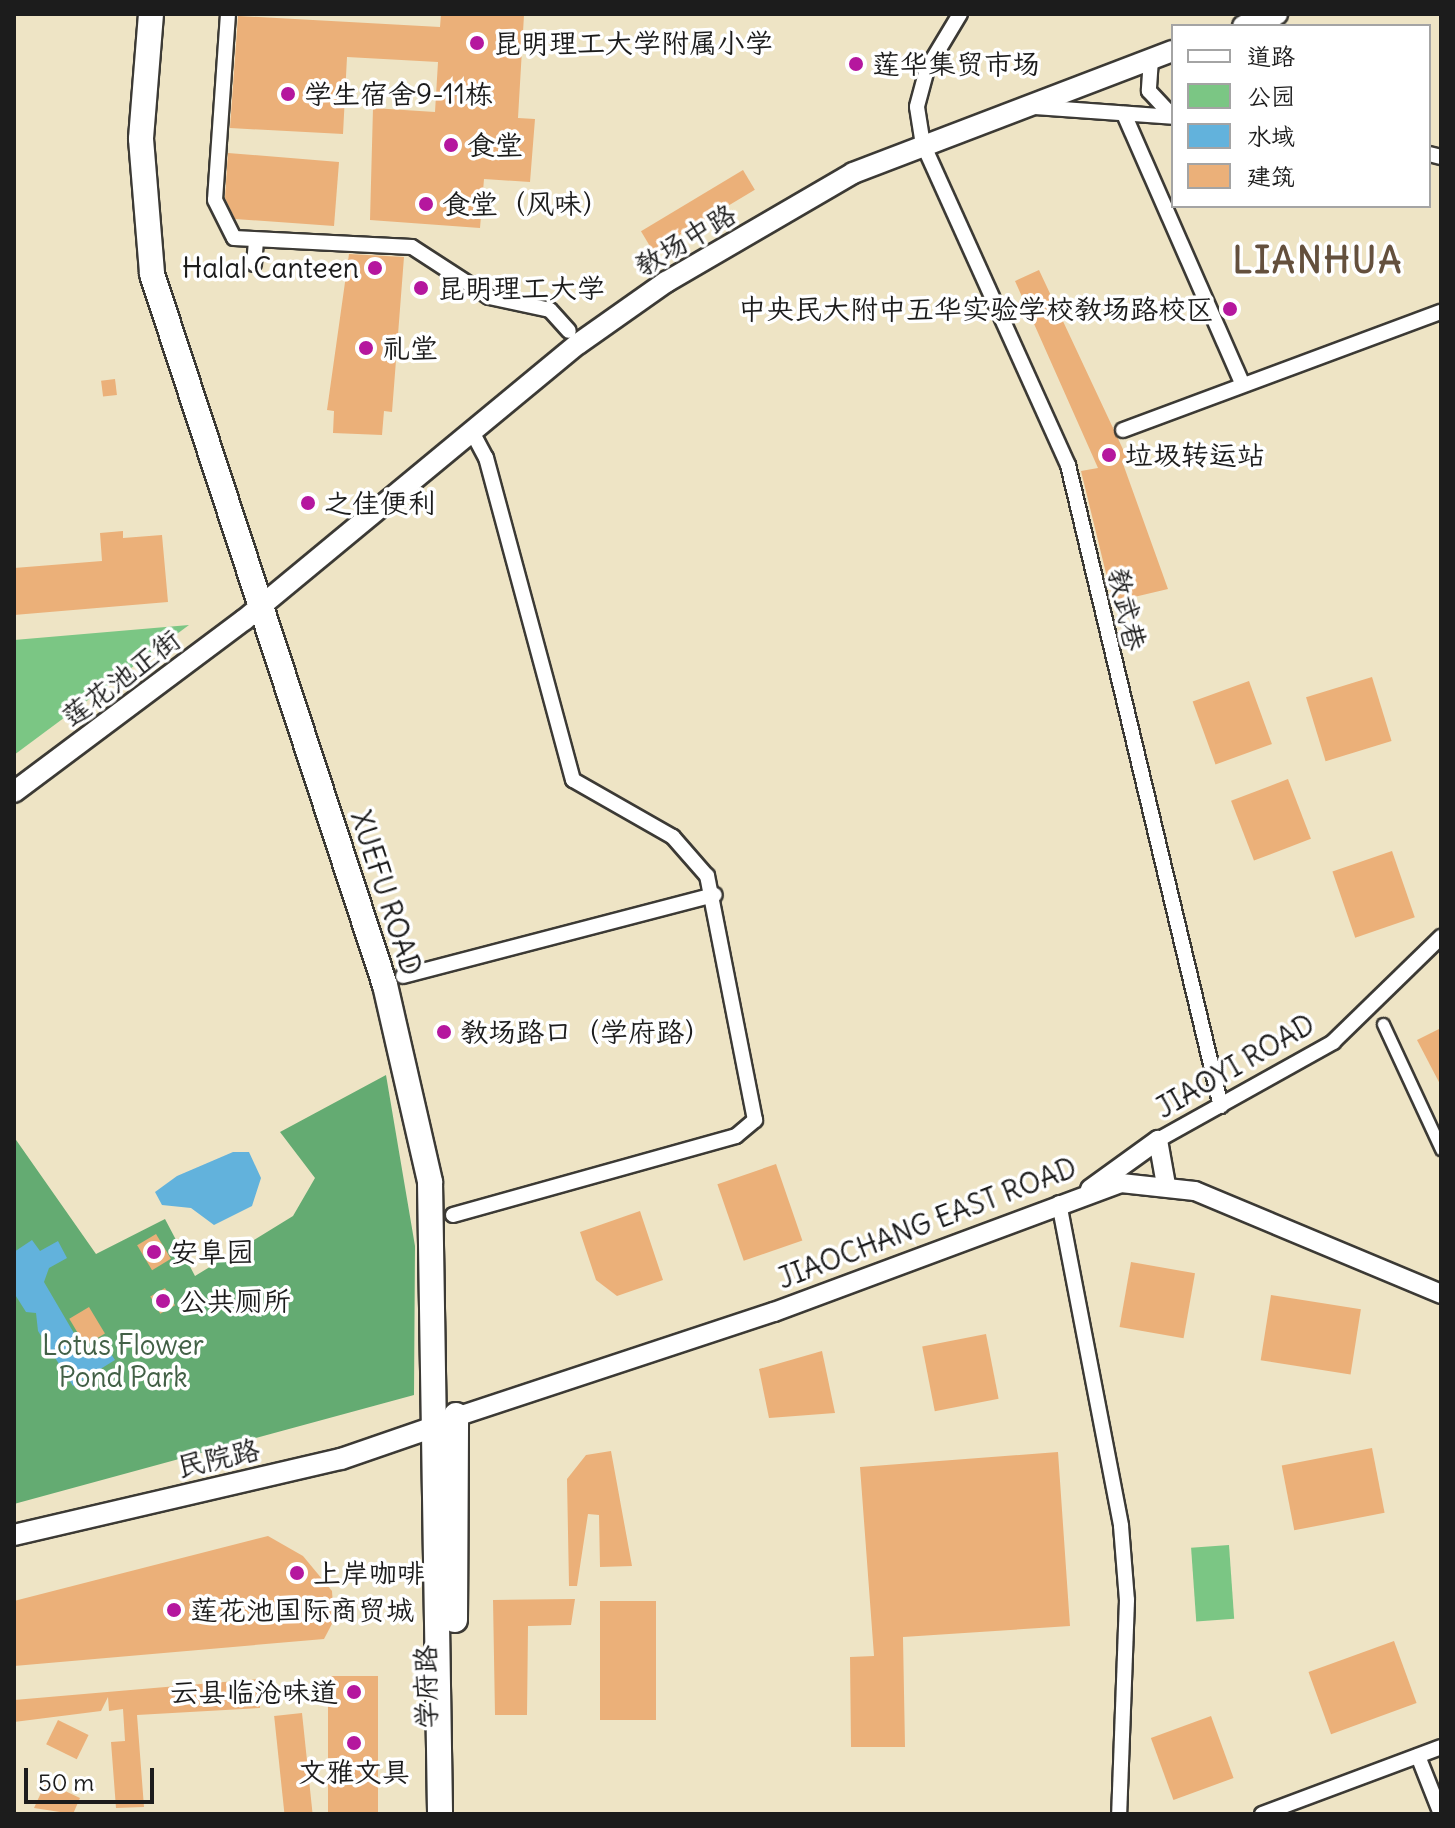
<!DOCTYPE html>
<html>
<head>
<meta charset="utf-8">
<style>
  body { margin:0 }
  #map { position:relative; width:1455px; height:1828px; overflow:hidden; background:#eee4c5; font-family:Delius,"LXGW WenKai TC",sans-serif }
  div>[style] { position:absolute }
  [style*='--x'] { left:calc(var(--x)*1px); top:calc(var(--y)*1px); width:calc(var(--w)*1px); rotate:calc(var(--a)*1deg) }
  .green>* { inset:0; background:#7bc684; transform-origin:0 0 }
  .forest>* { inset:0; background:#64ab72 }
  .water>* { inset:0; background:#62b2dc }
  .building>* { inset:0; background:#ebb079; transform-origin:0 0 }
  .roads { filter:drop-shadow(2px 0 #3c3a35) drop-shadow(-2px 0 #3c3a35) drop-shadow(0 2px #3c3a35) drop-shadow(0 -2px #3c3a35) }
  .pedestrian>* { height:11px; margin:-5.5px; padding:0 5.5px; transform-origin:5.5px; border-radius:5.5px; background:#fff }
  .minor>* { height:14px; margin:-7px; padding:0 7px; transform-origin:7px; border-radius:7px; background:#fff }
  .tertiary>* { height:18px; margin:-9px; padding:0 9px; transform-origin:9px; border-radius:9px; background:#fff }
  .secondary>* { height:20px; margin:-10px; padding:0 10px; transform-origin:10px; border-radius:10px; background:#fff }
  .primary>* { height:24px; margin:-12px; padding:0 12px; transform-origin:12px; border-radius:12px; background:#fff }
  .dots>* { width:22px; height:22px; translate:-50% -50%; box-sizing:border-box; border:4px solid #fff; border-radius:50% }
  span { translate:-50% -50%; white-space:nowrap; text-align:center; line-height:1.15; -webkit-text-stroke:7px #fff; paint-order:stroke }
  .poi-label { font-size:28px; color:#1c1c1c }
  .left { translate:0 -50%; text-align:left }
  .right { translate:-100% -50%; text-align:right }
  .street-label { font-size:28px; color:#1c1c1c }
  .park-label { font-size:28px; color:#426046 }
  .district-label { font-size:36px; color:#64503d; font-weight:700; letter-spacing:2px }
  .frame { position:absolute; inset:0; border:16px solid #1c1c1c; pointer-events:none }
  .legend { position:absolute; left:1171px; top:24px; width:260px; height:184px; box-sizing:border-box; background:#fff; border:2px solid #a4a4a4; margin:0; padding:10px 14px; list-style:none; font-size:24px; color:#1c1c1c }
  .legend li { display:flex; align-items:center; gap:16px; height:40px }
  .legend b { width:40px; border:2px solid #a4a4a4 }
  .scale { position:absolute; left:24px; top:1768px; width:130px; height:36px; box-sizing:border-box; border:4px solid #1c1c1c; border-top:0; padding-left:10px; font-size:24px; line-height:28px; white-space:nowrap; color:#1c1c1c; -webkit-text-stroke:6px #fff; paint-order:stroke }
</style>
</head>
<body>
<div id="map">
  <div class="green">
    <div style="clip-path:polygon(189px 625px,14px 755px,14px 640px)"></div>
    <div style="left:1229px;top:1545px;width:74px;height:38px;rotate:86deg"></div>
  </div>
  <div class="forest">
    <div style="clip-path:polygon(386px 1075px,415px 1246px,414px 1395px,14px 1504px,14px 1137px,96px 1254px,165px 1219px,195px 1276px,293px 1216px,315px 1178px,280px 1132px)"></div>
  </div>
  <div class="water">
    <div style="clip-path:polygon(233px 1152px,249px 1152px,261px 1178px,252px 1206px,214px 1225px,191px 1208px,162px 1205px,155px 1192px,177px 1176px)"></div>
    <div style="clip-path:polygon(32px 1240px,40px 1251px,58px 1241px,67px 1258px,49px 1268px,44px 1282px,85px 1352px,103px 1342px,115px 1360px,73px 1386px,38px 1331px,36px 1313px,26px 1312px,14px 1293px,14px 1252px)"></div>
  </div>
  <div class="building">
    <div style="clip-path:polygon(441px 14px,524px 15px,518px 118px,535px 119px,530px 182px,484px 179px,480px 228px,370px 220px,373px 108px,435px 112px,438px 62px,347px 57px,343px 134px,230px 128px,238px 16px,440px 27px)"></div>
    <div style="clip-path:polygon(228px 153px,339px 162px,334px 226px,235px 219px,225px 198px)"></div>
    <div style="left:743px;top:170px;width:23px;height:119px;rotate:59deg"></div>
    <div style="clip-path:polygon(349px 254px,404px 257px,392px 412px,384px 411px,382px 435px,333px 433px,334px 411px,327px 410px)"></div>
    <div style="clip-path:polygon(1039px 270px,1128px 460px,1122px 461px,1168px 589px,1113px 602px,1081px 471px,1098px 468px,1015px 281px)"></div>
    <div style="left:115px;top:379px;width:16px;height:14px;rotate:83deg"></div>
    <div style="clip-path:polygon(123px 531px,123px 538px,162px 535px,168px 602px,14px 615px,14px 568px,102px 561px,100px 533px)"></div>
    <div style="left:1372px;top:677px;width:67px;height:69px;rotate:73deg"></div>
    <div style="left:1249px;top:681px;width:67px;height:60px;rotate:70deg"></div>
    <div style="left:1288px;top:779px;width:64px;height:61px;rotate:69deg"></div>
    <div style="left:1392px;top:851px;width:70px;height:63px;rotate:71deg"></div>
    <div style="clip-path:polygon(1441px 1028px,1441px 1086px,1417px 1040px)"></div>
    <div style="left:776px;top:1164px;width:81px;height:62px;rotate:71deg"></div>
    <div style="clip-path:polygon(640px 1211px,663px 1280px,617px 1296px,596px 1280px,580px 1232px)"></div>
    <div style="left:156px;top:1234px;width:29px;height:22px;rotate:59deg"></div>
    <div style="left:1131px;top:1262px;width:65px;height:66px;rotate:10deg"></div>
    <div style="left:165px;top:1288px;width:20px;height:17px;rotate:60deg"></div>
    <div style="left:1271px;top:1295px;width:91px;height:66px;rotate:9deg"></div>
    <div style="left:89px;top:1307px;width:31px;height:23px;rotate:59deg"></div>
    <div style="left:986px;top:1334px;width:66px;height:65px;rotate:79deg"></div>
    <div style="clip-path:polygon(822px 1351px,835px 1413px,769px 1418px,759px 1369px)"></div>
    <div style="left:1372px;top:1448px;width:66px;height:92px;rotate:79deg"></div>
    <div style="clip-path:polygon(611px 1451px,632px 1566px,600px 1567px,599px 1515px,588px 1514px,577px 1586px,569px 1586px,567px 1479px,586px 1455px)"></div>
    <div style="clip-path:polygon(1058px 1452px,1070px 1626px,903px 1637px,905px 1747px,851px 1747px,850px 1657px,874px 1656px,860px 1467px)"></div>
    <div style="clip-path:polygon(268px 1536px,303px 1556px,332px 1591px,334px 1620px,324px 1639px,14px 1666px,14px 1601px)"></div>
    <div style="clip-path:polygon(575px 1599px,571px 1625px,528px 1626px,527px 1715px,495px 1715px,493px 1600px)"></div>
    <div style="left:656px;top:1601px;width:119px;height:56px;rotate:90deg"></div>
    <div style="left:1394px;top:1641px;width:66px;height:91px;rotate:70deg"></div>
    <div style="left:378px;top:1676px;width:138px;height:50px;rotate:90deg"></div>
    <div style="clip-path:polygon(258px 1679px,260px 1708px,137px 1715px,144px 1807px,116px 1808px,111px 1742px,125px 1741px,123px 1709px,109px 1711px,108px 1697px,101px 1711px,14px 1722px,14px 1700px)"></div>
    <div style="left:302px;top:1713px;width:101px;height:28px;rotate:84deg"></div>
    <div style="left:1211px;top:1716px;width:66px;height:64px;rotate:70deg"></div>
    <div style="left:58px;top:1720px;width:34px;height:27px;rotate:26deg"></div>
    <div style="clip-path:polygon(46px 1782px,80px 1798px,73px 1814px,34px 1808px)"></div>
  </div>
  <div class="roads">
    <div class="pedestrian">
      <div style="--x:1383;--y:1024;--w:138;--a:65.1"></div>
    </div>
    <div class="minor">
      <div style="--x:228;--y:14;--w:186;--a:94"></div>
      <div style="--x:215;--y:200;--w:42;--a:63.4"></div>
      <div style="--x:234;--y:238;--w:178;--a:2.9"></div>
      <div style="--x:412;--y:247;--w:92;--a:33"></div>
      <div style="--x:489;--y:297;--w:62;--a:12"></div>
      <div style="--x:550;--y:310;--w:28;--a:48"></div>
      <div style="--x:960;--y:14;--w:64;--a:121"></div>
      <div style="--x:927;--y:69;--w:39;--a:105"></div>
      <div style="--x:917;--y:107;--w:37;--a:81"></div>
      <div style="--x:923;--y:144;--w:352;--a:65.7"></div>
      <div style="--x:1068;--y:465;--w:659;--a:76.58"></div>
      <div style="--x:1151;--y:59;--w:32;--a:94"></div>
      <div style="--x:1149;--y:91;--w:34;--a:47"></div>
      <div style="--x:1035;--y:107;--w:138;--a:4.1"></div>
      <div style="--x:1124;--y:114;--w:294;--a:66.3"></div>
      <div style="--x:1429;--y:154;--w:12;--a:14"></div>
      <div style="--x:254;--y:264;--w:24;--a:-85"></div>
      <div style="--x:1123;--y:430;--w:339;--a:-20.4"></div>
      <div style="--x:403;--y:976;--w:322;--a:-14.6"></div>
      <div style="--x:1158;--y:1140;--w:201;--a:-29.2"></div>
      <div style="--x:1333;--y:1042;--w:151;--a:-44.2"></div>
      <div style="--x:1059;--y:1203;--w:329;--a:79.1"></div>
      <div style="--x:1121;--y:1526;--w:74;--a:85.4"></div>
      <div style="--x:1127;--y:1600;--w:214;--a:92.1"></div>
      <div style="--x:453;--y:1215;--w:294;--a:-15.6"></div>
      <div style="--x:736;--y:1136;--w:25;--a:-40"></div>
      <div style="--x:755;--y:1120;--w:249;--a:-101.1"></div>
      <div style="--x:707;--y:876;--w:52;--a:-131.1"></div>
      <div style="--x:673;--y:837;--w:115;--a:-150.3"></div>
      <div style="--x:573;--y:780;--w:334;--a:-105.1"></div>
      <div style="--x:486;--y:458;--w:30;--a:-118"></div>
      <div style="--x:1418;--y:1756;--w:62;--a:68.4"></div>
      <div style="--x:1262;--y:1814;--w:191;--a:-20.5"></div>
    </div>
    <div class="tertiary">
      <div style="--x:1090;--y:1189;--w:84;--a:-35.8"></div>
      <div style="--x:1158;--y:1140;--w:46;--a:79.9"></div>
      <div style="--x:447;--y:1420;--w:344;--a:-18.3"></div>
      <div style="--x:774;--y:1312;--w:370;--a:-20.4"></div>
      <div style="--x:1121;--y:1183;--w:74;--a:6.2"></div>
      <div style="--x:1195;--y:1191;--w:267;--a:22.7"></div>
    </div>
    <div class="secondary">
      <div style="--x:1243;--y:26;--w:36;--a:-19"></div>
      <div style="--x:14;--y:792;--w:287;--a:-36.8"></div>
      <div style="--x:244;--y:620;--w:433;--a:-39.6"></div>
      <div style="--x:578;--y:344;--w:108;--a:-35.2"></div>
      <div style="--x:666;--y:282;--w:216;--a:-30.2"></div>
      <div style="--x:853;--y:173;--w:342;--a:-20.9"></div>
      <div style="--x:14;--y:1535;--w:336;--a:-13.1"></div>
      <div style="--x:341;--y:1459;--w:95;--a:-19"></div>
    </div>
    <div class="primary">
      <div style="--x:151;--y:14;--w:125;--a:94.6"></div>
      <div style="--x:141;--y:139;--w:135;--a:85.3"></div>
      <div style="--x:152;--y:274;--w:748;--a:71.86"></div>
      <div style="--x:385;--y:985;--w:202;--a:77.1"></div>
      <div style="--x:430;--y:1182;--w:632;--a:89.09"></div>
      <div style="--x:455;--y:1620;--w:205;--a:-89.7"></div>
    </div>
  </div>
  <div class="dots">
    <div style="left:477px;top:43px;background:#b5179e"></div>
    <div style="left:856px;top:64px;background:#b5179e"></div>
    <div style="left:288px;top:94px;background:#b5179e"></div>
    <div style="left:451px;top:145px;background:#b5179e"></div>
    <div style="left:426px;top:204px;background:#b5179e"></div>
    <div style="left:375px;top:268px;background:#b5179e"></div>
    <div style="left:421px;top:288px;background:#b5179e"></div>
    <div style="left:1230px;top:309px;background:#b5179e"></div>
    <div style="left:366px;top:348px;background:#b5179e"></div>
    <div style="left:1109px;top:455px;background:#b5179e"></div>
    <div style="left:308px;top:503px;background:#b5179e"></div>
    <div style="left:444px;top:1032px;background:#b5179e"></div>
    <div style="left:154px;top:1252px;background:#b5179e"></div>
    <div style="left:163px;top:1301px;background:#b5179e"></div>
    <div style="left:297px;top:1573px;background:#b5179e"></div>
    <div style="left:174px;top:1610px;background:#b5179e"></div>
    <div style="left:354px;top:1692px;background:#b5179e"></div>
    <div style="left:354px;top:1743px;background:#b5179e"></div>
  </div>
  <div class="poi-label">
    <span class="left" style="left:493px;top:43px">昆明理工大学附属小学</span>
    <span class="left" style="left:872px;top:64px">莲华集贸市场</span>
    <span class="left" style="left:304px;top:94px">学生宿舍9-11栋</span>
    <span class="left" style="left:467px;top:145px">食堂</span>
    <span class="left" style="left:442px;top:204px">食堂（风味）</span>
    <span class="right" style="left:359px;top:268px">Halal Canteen</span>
    <span class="left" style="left:437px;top:288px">昆明理工大学</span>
    <span class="right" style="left:1214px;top:309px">中央民大附中五华实验学校教场路校区</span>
    <span class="left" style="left:382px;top:348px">礼堂</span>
    <span class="left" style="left:1125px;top:455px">垃圾转运站</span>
    <span class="left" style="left:324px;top:503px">之佳便利</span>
    <span class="left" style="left:460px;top:1032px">教场路口（学府路）</span>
    <span class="left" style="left:170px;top:1252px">安阜园</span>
    <span class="left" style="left:179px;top:1301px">公共厕所</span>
    <span class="left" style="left:313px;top:1573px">上岸咖啡</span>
    <span class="left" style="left:190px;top:1610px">莲花池国际商贸城</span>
    <span class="right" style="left:338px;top:1692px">云县临沧味道</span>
    <span style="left:354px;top:1772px">文雅文具</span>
  </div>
  <div class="street-label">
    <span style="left:685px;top:240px;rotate:-31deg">教场中路</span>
    <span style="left:1127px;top:609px;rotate:77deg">教武巷</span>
    <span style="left:121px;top:678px;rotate:-37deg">莲花池正街</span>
    <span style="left:386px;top:893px;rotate:72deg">XUEFU ROAD</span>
    <span style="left:1235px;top:1066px;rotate:-30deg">JIAOYI ROAD</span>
    <span style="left:927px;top:1223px;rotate:-21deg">JIAOCHANG EAST ROAD</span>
    <span style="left:218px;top:1458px;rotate:-13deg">民院路</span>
    <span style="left:426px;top:1687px;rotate:-91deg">学府路</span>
  </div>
  <div class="park-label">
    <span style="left:123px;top:1361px">Lotus Flower<br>Pond Park</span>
  </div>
  <div class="district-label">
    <span style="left:1318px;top:261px">LIANHUA</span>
  </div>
  <div class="frame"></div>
  <ul class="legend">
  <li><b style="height:10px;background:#fff"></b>道路</li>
  <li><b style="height:22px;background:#7bc684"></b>公园</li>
  <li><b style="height:22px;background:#62b2dc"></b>水域</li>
  <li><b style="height:22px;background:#ebb079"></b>建筑</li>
  </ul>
  <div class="scale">50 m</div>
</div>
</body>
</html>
